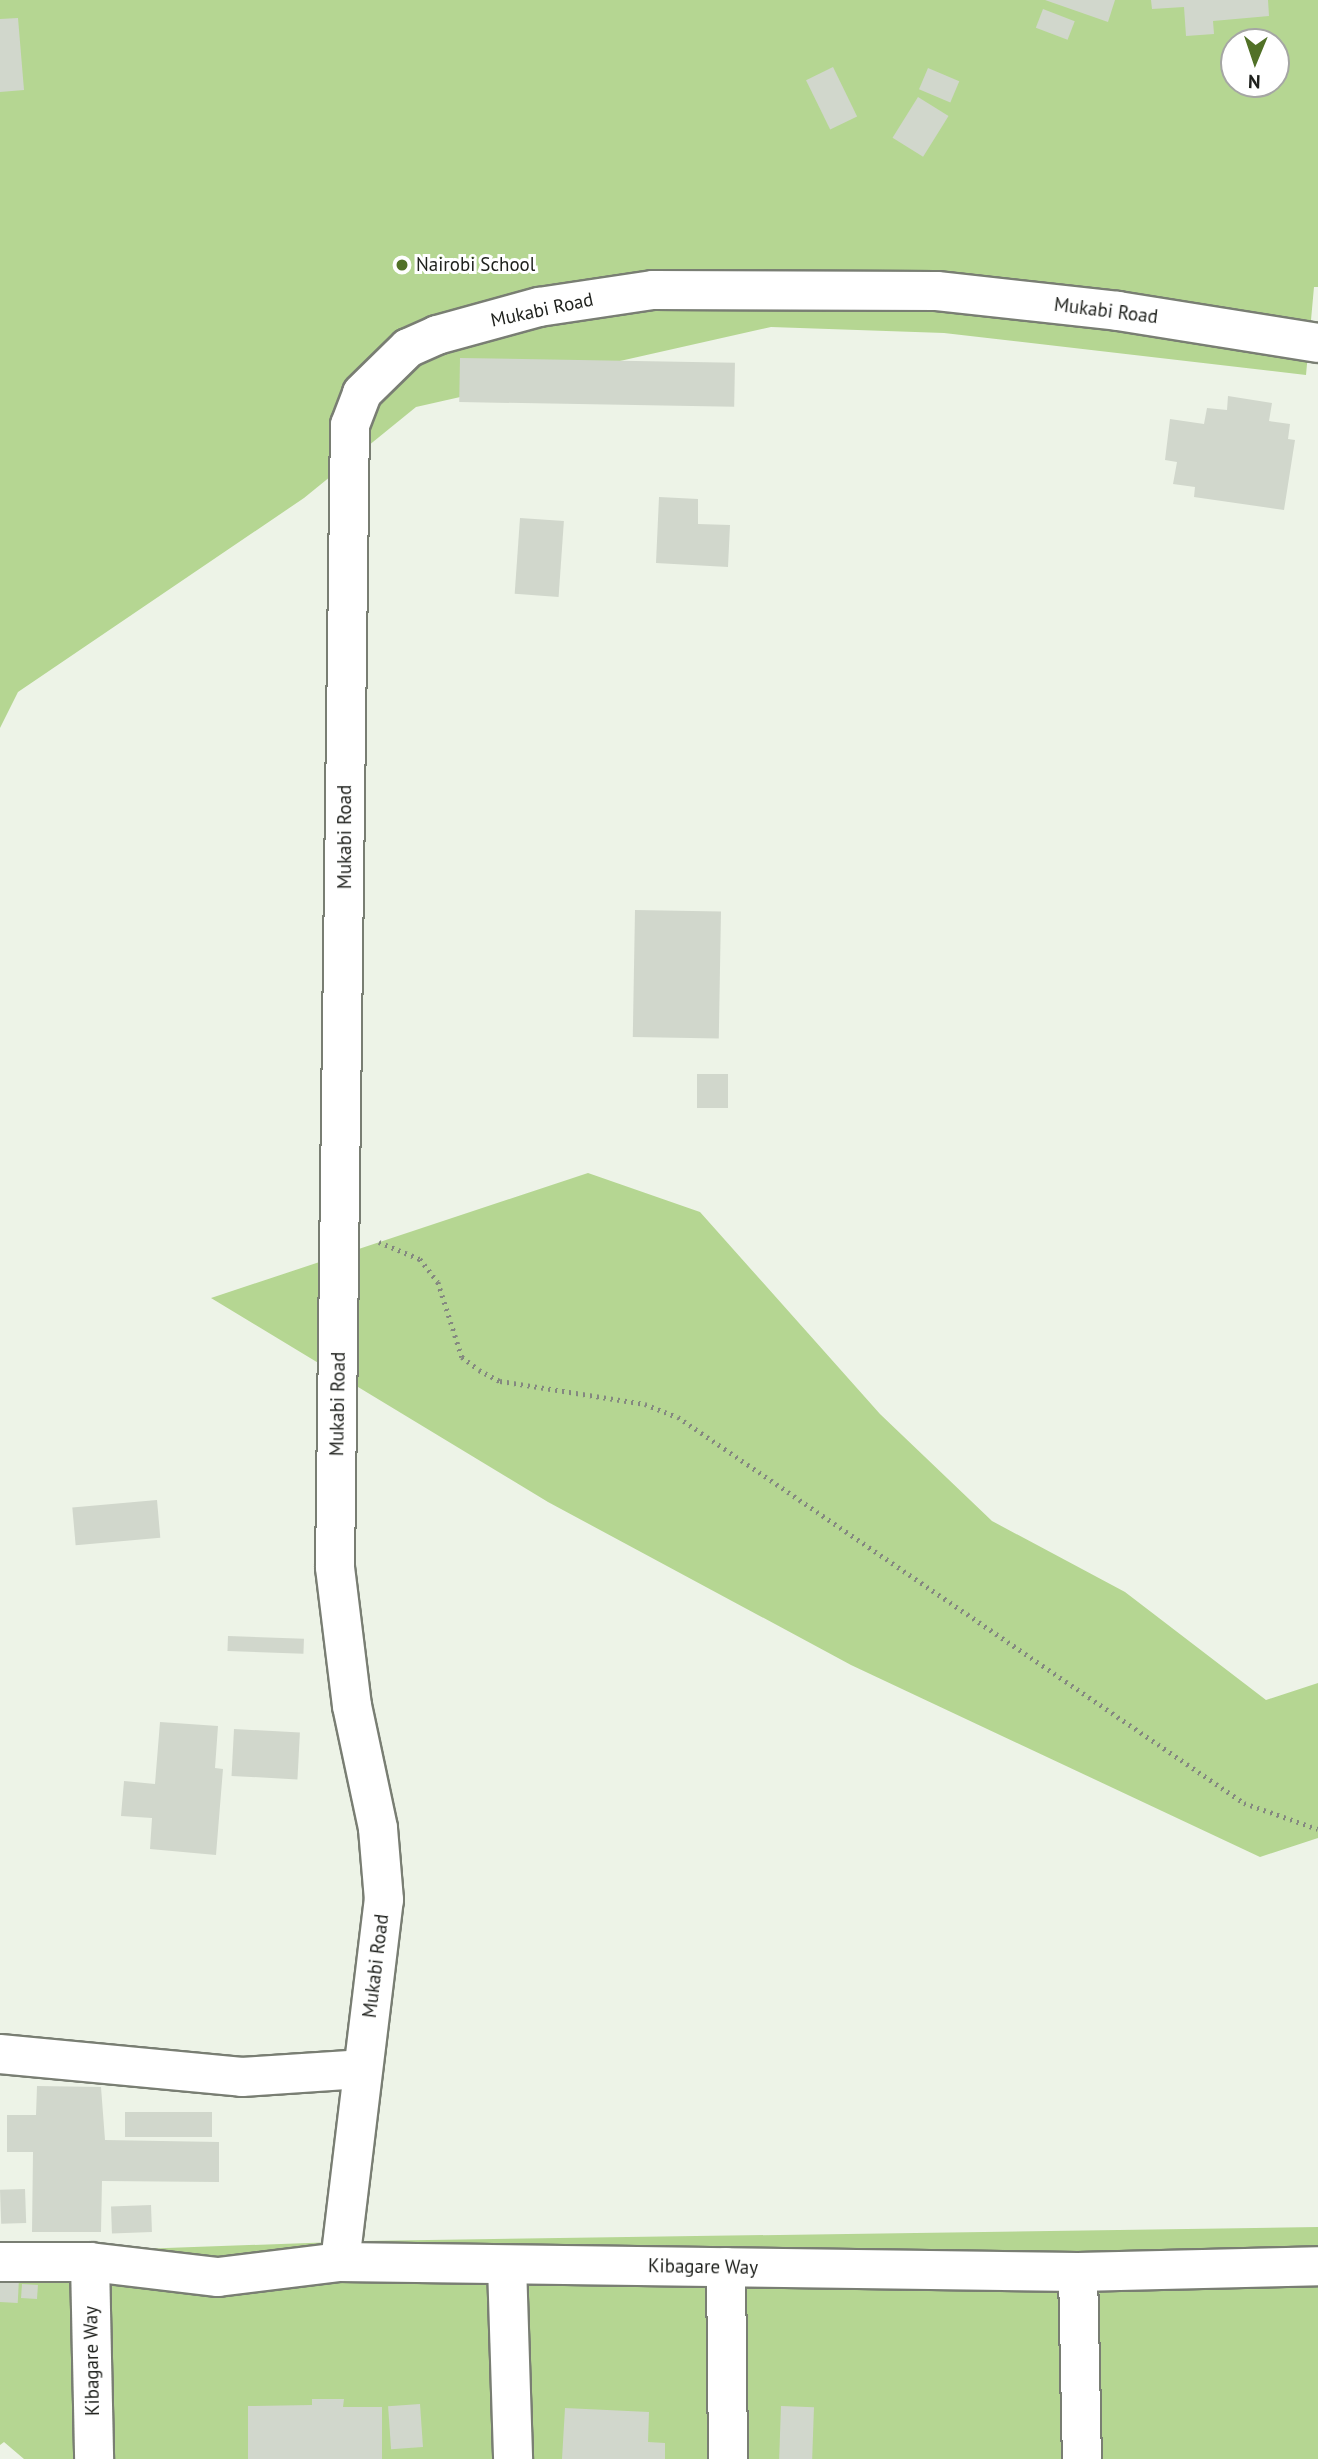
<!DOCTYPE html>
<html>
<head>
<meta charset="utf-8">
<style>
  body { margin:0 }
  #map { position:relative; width:1318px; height:2459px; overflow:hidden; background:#edf3e7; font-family:"PT Sans",sans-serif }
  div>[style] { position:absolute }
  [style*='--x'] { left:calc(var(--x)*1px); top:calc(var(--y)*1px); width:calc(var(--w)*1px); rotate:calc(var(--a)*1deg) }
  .green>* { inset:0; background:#b5d692 }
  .building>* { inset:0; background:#d1d7cc; transform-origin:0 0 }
  .path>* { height:4.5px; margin-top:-2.25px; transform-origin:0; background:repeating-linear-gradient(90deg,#848880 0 2px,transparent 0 7px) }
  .roads { filter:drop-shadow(2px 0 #797e73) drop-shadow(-2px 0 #797e73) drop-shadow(0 2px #797e73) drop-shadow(0 -2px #797e73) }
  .minor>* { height:38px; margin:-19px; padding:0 19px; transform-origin:19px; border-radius:19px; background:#fff }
  .dots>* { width:19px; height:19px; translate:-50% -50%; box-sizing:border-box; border:4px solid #fff; border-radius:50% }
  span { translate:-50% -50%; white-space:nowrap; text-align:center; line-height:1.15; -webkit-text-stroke:6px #fff; paint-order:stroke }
  .poi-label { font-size:19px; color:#1e201c }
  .left { translate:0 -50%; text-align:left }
  .street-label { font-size:19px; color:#1e201c }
  .north { position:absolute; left:1220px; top:28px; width:70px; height:70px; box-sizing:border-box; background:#fff; border:2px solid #a5a6a4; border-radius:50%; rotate:182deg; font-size:19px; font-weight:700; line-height:28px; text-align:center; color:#1e201c }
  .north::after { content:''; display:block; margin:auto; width:24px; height:32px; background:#517127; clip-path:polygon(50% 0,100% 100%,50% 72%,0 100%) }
</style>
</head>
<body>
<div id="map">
  <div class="green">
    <div style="clip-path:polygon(evenodd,0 0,1318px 0,1318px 287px,1314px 287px,1306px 375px,944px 333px,771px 327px,416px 407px,304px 498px,18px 692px,0 728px,0 0,1234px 42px,1276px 42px,1276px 84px,1234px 84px,1234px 42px)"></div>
    <div style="clip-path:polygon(588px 1173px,700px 1212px,880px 1414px,992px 1521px,1125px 1592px,1266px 1700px,1318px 1683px,1318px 1838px,1260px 1857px,851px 1665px,548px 1502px,211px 1298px)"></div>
    <div style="clip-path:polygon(1318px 2227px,1318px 2459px,24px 2459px,4px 2442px,0 2445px,0 2254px,363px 2241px)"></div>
  </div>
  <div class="building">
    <div style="clip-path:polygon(1045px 0,1115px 0,1108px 22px)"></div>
    <div style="clip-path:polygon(1151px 0,1268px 0,1269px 16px,1213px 21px,1214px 34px,1186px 36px,1184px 7px,1152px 9px)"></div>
    <div style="left:1043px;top:9px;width:34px;height:20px;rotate:21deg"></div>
    <div style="clip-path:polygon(18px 18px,24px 90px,0 92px,0 19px)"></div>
    <div style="left:833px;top:67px;width:55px;height:30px;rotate:64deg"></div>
    <div style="left:928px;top:68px;width:34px;height:23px;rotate:23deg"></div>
    <div style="left:918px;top:97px;width:36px;height:48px;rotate:32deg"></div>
    <div style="left:460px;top:358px;width:275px;height:44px;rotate:1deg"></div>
    <div style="clip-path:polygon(1228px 396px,1272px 403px,1269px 421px,1290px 424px,1288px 439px,1295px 440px,1284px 510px,1194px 497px,1195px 487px,1173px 484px,1177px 462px,1165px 460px,1170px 419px,1204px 424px,1207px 408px,1227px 410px)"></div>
    <div style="clip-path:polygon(659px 497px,698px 499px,698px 524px,730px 525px,728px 567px,656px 563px)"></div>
    <div style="left:520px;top:518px;width:44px;height:76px;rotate:4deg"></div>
    <div style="left:635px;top:910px;width:86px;height:127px;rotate:1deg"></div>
    <div style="left:697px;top:1074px;width:31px;height:34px"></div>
    <div style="left:157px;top:1500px;width:38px;height:85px;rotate:85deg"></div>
    <div style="left:228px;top:1636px;width:76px;height:15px;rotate:2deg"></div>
    <div style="clip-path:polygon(160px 1722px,218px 1726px,215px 1768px,223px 1769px,216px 1855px,150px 1849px,152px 1818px,121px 1816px,124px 1781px,155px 1784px)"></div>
    <div style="left:234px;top:1729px;width:66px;height:47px;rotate:3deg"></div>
    <div style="clip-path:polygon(37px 2086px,101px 2087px,105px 2140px,219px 2142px,219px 2182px,102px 2181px,101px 2232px,32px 2232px,33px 2152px,7px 2152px,7px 2115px,36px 2115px)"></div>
    <div style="left:125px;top:2112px;width:87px;height:25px"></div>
    <div style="left:25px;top:2189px;width:34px;height:25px;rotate:88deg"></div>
    <div style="left:151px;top:2205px;width:27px;height:40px;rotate:88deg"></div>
    <div style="left:0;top:2278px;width:19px;height:24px;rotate:3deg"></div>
    <div style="left:22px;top:2284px;width:16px;height:14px;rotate:4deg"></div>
    <div style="clip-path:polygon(312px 2399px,344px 2399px,343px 2407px,382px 2407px,382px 2459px,248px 2459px,248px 2406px,312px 2405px)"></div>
    <div style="left:420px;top:2404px;width:43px;height:32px;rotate:86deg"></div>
    <div style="left:781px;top:2406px;width:33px;height:53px;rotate:2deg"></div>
    <div style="clip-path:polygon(565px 2408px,649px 2412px,648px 2442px,665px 2443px,665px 2459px,562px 2459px)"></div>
  </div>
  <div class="path">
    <div style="--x:379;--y:1242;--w:44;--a:22.5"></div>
    <div style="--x:420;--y:1259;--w:29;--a:52"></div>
    <div style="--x:438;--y:1282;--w:79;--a:72.3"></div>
    <div style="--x:462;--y:1357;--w:21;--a:37"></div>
    <div style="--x:479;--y:1370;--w:24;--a:28"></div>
    <div style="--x:500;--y:1381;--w:147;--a:9"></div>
    <div style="--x:645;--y:1404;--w:35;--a:22"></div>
    <div style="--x:678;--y:1417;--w:685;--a:34.29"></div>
    <div style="--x:1244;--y:1803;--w:78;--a:19.4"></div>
  </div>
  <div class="roads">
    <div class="minor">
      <div style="--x:0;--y:2054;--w:243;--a:5.4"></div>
      <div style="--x:242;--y:2077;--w:119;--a:-3.8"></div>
      <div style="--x:0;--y:2262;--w:90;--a:0"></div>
      <div style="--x:90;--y:2262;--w:129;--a:6.7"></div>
      <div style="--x:218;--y:2277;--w:123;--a:-7"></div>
      <div style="--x:340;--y:2262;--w:738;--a:0.78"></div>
      <div style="--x:1078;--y:2272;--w:240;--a:-1.4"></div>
      <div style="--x:90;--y:2262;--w:197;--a:88.8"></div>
      <div style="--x:340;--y:2262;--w:365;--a:-83.1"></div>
      <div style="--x:384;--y:1900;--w:72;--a:-94.8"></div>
      <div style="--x:378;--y:1828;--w:125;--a:-102"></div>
      <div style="--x:352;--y:1706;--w:140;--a:-97"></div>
      <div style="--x:335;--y:1567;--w:1142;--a:-89.25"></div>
      <div style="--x:350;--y:425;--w:34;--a:-69"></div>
      <div style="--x:362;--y:393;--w:64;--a:-44.4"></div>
      <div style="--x:408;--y:348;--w:32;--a:-24"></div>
      <div style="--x:437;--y:335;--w:106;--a:-15.4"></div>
      <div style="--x:539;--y:307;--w:115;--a:-8.5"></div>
      <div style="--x:653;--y:290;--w:284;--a:0.2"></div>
      <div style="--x:937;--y:291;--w:182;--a:6.3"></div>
      <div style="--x:1118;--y:311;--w:203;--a:9.1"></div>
      <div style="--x:507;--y:2265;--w:194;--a:88.2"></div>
      <div style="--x:726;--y:2267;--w:192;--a:89.4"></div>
      <div style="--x:1078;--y:2272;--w:187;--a:88.8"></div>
    </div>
  </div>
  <div class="dots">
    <div style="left:402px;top:265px;background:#517127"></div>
  </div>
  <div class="poi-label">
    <span class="left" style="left:416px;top:265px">Nairobi School</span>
  </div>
  <div class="street-label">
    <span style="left:542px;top:310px;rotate:-12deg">Mukabi Road</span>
    <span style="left:1106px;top:311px;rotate:7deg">Mukabi Road</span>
    <span style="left:345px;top:837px;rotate:-90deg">Mukabi Road</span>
    <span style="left:338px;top:1404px;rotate:-89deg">Mukabi Road</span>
    <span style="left:376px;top:1966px;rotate:-83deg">Mukabi Road</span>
    <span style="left:703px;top:2267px;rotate:1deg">Kibagare Way</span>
    <span style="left:92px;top:2361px;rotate:-91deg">Kibagare Way</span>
  </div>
  <div class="north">N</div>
</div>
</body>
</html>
